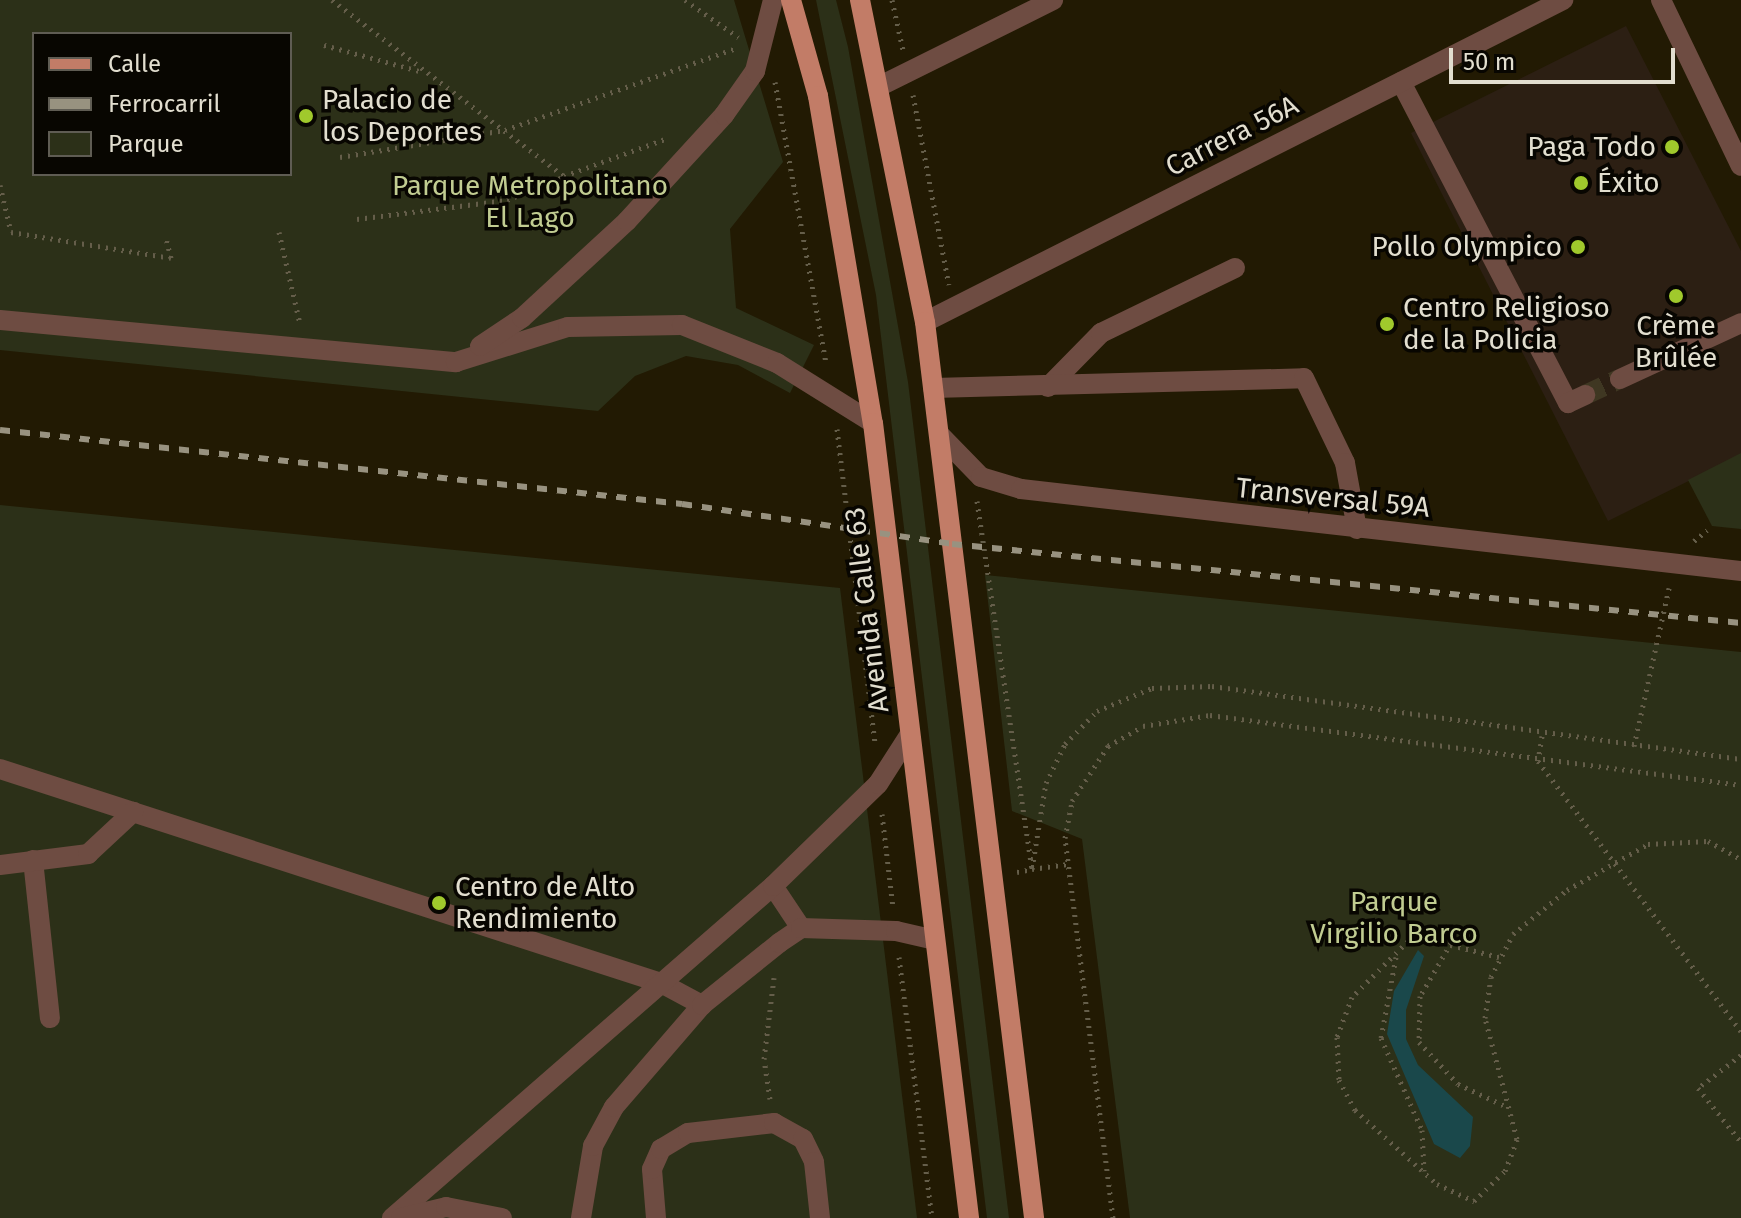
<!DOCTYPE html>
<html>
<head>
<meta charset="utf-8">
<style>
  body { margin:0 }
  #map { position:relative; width:1741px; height:1218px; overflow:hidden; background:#221a03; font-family:"Fira Sans",sans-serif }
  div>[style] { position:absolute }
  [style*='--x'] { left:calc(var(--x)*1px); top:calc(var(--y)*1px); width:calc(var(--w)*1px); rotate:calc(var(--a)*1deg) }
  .commercial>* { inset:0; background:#2c1f13 }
  .green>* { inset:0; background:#2c3018 }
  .water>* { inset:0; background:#1a484b }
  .minor-tunnel>* { height:20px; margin-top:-10px; transform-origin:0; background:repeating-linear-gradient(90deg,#3f3722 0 20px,transparent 0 30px) }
  .path>* { height:5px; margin-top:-2.5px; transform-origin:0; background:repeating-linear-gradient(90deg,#655e4a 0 2px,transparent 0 8px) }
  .minor>* { height:20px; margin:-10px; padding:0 10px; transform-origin:10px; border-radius:10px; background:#6e4c42 }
  .major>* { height:20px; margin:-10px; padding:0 10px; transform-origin:10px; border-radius:10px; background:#c27c67 }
  .rail>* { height:6px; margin-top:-3px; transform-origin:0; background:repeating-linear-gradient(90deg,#989280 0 10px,transparent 0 20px) }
  .dots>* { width:22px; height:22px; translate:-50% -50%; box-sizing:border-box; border:4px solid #080601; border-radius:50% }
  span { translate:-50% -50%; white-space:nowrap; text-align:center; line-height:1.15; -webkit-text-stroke:7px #080601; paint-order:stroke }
  .poi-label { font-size:28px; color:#e2decf }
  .left { translate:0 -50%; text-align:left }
  .right { translate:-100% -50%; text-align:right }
  .street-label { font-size:28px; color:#e2decf }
  .park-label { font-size:28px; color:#c1cc91 }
  .legend { position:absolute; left:32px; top:32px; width:260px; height:144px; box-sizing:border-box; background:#080601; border:2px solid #5f5c53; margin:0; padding:10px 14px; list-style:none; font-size:24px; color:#e2decf }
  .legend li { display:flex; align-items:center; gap:16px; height:40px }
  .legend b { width:40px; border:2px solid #5f5c53 }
  .scale { position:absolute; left:1449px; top:48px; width:226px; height:36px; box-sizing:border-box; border:4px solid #e2decf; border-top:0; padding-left:10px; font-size:24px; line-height:28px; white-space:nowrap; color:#e2decf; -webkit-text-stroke:6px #080601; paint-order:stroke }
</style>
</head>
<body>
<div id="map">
  <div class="commercial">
    <div style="clip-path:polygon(1626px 26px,1741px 251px,1741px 455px,1608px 521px,1411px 133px)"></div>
  </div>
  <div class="green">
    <div style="clip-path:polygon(evenodd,0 0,734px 0,783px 162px,730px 229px,736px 308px,814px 345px,790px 393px,738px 365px,686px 356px,635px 376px,598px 411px,0 350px,0 0,34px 34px,290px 34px,290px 174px,34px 174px,34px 34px)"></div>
    <div style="clip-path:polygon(816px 0,836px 0,848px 47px,908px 382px,1009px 1218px,987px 1218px,876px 295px)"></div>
    <div style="clip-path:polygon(1741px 453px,1741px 529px,1712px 526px,1688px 480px)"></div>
    <div style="clip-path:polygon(0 505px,840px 588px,917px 1218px,0 1218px)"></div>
    <div style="clip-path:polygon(985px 575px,1741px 652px,1741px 1218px,1130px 1218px,1082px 839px,1012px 811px)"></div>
  </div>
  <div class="water">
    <div style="clip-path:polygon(1418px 950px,1424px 956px,1406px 1010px,1406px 1039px,1418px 1065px,1473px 1117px,1470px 1146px,1460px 1158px,1434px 1144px,1387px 1034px,1394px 991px)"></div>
  </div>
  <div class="minor-tunnel">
    <div style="--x:1585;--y:395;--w:38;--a:-25"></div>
  </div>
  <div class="path">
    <div style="--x:332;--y:0;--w:291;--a:37.2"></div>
    <div style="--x:564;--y:176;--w:111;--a:-20.1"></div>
    <div style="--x:685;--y:0;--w:65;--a:34.9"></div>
    <div style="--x:892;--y:0;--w:51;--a:77.6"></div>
    <div style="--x:324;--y:45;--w:103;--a:15.3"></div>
    <div style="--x:775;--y:82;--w:287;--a:79.7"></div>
    <div style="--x:913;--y:95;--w:193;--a:79.3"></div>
    <div style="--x:340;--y:157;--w:167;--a:-9.3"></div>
    <div style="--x:505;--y:130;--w:243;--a:-19.5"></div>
    <div style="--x:0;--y:185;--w:48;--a:76.8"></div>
    <div style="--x:11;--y:232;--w:162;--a:9.2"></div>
    <div style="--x:171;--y:258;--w:21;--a:-104"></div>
    <div style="--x:357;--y:219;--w:151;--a:-7.2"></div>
    <div style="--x:507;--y:200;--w:61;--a:-22.3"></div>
    <div style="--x:279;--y:232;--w:94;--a:77.1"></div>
    <div style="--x:837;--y:429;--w:314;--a:83.1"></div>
    <div style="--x:977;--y:501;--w:372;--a:81.5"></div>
    <div style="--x:1032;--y:869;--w:36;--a:-8"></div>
    <div style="--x:1694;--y:541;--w:17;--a:-40"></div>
    <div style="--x:1542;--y:736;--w:25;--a:99"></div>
    <div style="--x:1538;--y:761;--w:338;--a:53.1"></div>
    <div style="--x:1634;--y:746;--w:162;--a:-77.5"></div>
    <div style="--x:882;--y:814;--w:95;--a:83.3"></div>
    <div style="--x:1017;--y:872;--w:15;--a:-11"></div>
    <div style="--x:1032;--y:869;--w:87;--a:-80.8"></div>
    <div style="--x:1046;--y:783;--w:43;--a:-64"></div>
    <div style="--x:1065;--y:744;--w:46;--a:-45.9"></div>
    <div style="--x:1097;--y:711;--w:60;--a:-22.7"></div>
    <div style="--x:1152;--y:688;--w:60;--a:-1.9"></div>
    <div style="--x:1212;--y:686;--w:534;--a:7.86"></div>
    <div style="--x:1451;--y:943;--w:61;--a:120.3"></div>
    <div style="--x:1420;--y:996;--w:46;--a:91.2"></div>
    <div style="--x:1419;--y:1042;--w:57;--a:47.1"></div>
    <div style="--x:1458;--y:1084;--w:50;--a:25"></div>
    <div style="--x:899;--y:957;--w:263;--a:82.8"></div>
    <div style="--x:1396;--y:957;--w:82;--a:100.5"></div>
    <div style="--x:1381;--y:1038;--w:101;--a:66"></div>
    <div style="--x:1422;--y:1130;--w:41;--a:87.2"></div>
    <div style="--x:1499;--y:957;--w:82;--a:-166"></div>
    <div style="--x:1419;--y:937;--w:12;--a:160"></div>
    <div style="--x:1408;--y:941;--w:79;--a:135"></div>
    <div style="--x:1352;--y:997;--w:43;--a:110.6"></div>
    <div style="--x:1337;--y:1037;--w:43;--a:87.3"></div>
    <div style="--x:1339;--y:1080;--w:34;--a:62"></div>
    <div style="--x:1355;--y:1110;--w:110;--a:42.1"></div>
    <div style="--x:1437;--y:1184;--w:41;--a:24.7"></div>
    <div style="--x:1474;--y:1201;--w:43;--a:-44.1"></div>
    <div style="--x:1505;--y:1171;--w:34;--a:-69"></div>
    <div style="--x:1517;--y:1139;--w:125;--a:-104.8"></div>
    <div style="--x:1485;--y:1018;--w:41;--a:-81.7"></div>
    <div style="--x:1491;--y:977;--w:48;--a:-62.9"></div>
    <div style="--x:1513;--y:934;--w:70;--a:-39.2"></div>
    <div style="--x:1567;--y:890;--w:93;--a:-29.6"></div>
    <div style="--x:1648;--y:844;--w:60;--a:-2.9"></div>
    <div style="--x:1708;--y:841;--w:38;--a:29"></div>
    <div style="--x:1741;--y:1055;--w:54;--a:142.5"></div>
    <div style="--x:1698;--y:1088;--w:69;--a:51.5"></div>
    <div style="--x:770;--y:1099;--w:40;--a:-98.5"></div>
    <div style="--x:764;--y:1059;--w:82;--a:-83"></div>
    <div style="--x:1113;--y:1218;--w:383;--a:-97.2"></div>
    <div style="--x:1065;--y:838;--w:38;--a:-79"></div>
    <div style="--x:1072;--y:801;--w:66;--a:-56.8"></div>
    <div style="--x:1108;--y:746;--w:40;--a:-29.7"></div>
    <div style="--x:1143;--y:726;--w:68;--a:-9.3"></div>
    <div style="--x:1210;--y:715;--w:536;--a:7.51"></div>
  </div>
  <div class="minor">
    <div style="--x:1661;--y:0;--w:184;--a:64.3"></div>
    <div style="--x:1401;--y:82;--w:362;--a:62.5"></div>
    <div style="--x:1568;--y:403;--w:19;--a:-25"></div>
    <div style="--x:882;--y:85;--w:191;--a:-26.4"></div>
    <div style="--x:0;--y:320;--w:458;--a:5.3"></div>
    <div style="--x:456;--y:362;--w:117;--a:-17.4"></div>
    <div style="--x:568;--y:327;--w:114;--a:-1"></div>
    <div style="--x:682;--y:325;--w:102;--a:21.8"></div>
    <div style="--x:777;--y:363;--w:113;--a:32"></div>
    <div style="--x:925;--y:322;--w:715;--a:-26.78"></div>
    <div style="--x:480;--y:346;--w:50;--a:-33.7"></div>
    <div style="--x:522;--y:318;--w:143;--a:-42.7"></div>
    <div style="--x:627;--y:221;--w:144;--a:-47.5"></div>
    <div style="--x:724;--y:115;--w:54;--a:-54.8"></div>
    <div style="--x:755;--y:71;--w:73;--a:-75.8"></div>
    <div style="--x:1620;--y:379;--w:133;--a:-24.8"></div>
    <div style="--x:1048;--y:387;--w:76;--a:-45.5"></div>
    <div style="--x:1101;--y:333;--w:149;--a:-25.9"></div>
    <div style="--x:933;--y:388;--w:371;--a:-1.5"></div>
    <div style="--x:1304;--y:378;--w:94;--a:64.2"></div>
    <div style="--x:1345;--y:463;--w:67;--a:79.7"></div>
    <div style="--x:939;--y:434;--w:60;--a:45.7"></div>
    <div style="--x:981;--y:477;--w:42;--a:16.7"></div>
    <div style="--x:1021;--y:489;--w:725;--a:6.5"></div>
    <div style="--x:0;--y:769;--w:695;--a:17.94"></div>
    <div style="--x:661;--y:983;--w:47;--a:28.2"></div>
    <div style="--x:33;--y:860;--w:159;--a:83.9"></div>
    <div style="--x:0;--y:865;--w:89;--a:-7.1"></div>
    <div style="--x:88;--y:854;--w:62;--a:-43"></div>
    <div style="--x:773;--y:886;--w:50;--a:56.3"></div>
    <div style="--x:392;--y:1218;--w:505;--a:-41.07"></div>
    <div style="--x:773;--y:886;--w:146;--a:-44.2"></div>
    <div style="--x:878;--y:784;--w:59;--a:-57.4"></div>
    <div style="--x:401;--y:1218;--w:46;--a:-13.7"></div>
    <div style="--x:446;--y:1207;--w:57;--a:11.1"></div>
    <div style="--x:581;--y:1218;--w:73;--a:-80.5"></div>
    <div style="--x:593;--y:1146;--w:44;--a:-61.7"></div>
    <div style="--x:614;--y:1107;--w:135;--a:-49.2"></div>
    <div style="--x:702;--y:1005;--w:99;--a:-38.8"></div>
    <div style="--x:779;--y:943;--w:27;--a:-34"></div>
    <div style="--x:801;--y:928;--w:95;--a:1.8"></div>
    <div style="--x:896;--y:931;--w:39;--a:13"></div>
    <div style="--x:656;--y:1218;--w:49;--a:-94.7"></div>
    <div style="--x:652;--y:1169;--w:22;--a:-66"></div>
    <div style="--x:661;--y:1149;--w:31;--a:-31"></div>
    <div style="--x:688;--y:1133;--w:87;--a:-6.6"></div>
    <div style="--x:774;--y:1123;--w:33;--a:29"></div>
    <div style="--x:803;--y:1139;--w:25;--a:64"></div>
    <div style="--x:814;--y:1162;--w:56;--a:83.9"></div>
  </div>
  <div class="major">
    <div style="--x:791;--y:0;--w:100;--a:74.3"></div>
    <div style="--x:818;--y:96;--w:332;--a:80.5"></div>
    <div style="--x:873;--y:423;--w:801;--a:83.11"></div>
    <div style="--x:860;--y:0;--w:328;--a:78.6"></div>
    <div style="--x:925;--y:322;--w:903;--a:83.06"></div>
  </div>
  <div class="rail">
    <div style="--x:0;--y:430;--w:686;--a:6.19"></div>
    <div style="--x:682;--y:504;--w:273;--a:8.4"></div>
    <div style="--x:952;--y:544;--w:793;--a:5.72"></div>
  </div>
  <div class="dots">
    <div style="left:306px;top:116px;background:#a0c92c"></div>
    <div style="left:1672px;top:147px;background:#a0c92c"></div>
    <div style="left:1581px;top:183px;background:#a0c92c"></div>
    <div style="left:1578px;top:247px;background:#a0c92c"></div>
    <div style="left:1676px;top:296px;background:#a0c92c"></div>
    <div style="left:1387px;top:324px;background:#a0c92c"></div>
    <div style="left:439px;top:903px;background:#a0c92c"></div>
  </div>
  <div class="poi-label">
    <span class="left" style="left:322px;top:116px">Palacio de<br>los Deportes</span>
    <span class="right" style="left:1656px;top:147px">Paga Todo</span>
    <span class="left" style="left:1597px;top:183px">Éxito</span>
    <span class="right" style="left:1562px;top:247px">Pollo Olympico</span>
    <span class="left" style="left:1403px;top:324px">Centro Religioso<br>de la Policia</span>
    <span style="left:1676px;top:342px">Crème<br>Brûlée</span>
    <span class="left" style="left:455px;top:903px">Centro de Alto<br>Rendimiento</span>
  </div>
  <div class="street-label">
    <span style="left:1232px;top:136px;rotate:-27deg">Carrera 56A</span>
    <span style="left:1333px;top:498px;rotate:6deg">Transversal 59A</span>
    <span style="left:867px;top:610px;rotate:-97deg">Avenida Calle 63</span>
  </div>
  <div class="park-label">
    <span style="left:530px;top:202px">Parque Metropolitano<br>El Lago</span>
    <span style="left:1394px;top:918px">Parque<br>Virgilio Barco</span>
  </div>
  <ul class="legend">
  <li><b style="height:10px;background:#c27c67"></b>Calle</li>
  <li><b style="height:10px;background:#989280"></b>Ferrocarril</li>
  <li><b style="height:22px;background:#2c3018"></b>Parque</li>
  </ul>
  <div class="scale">50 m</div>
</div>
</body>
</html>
